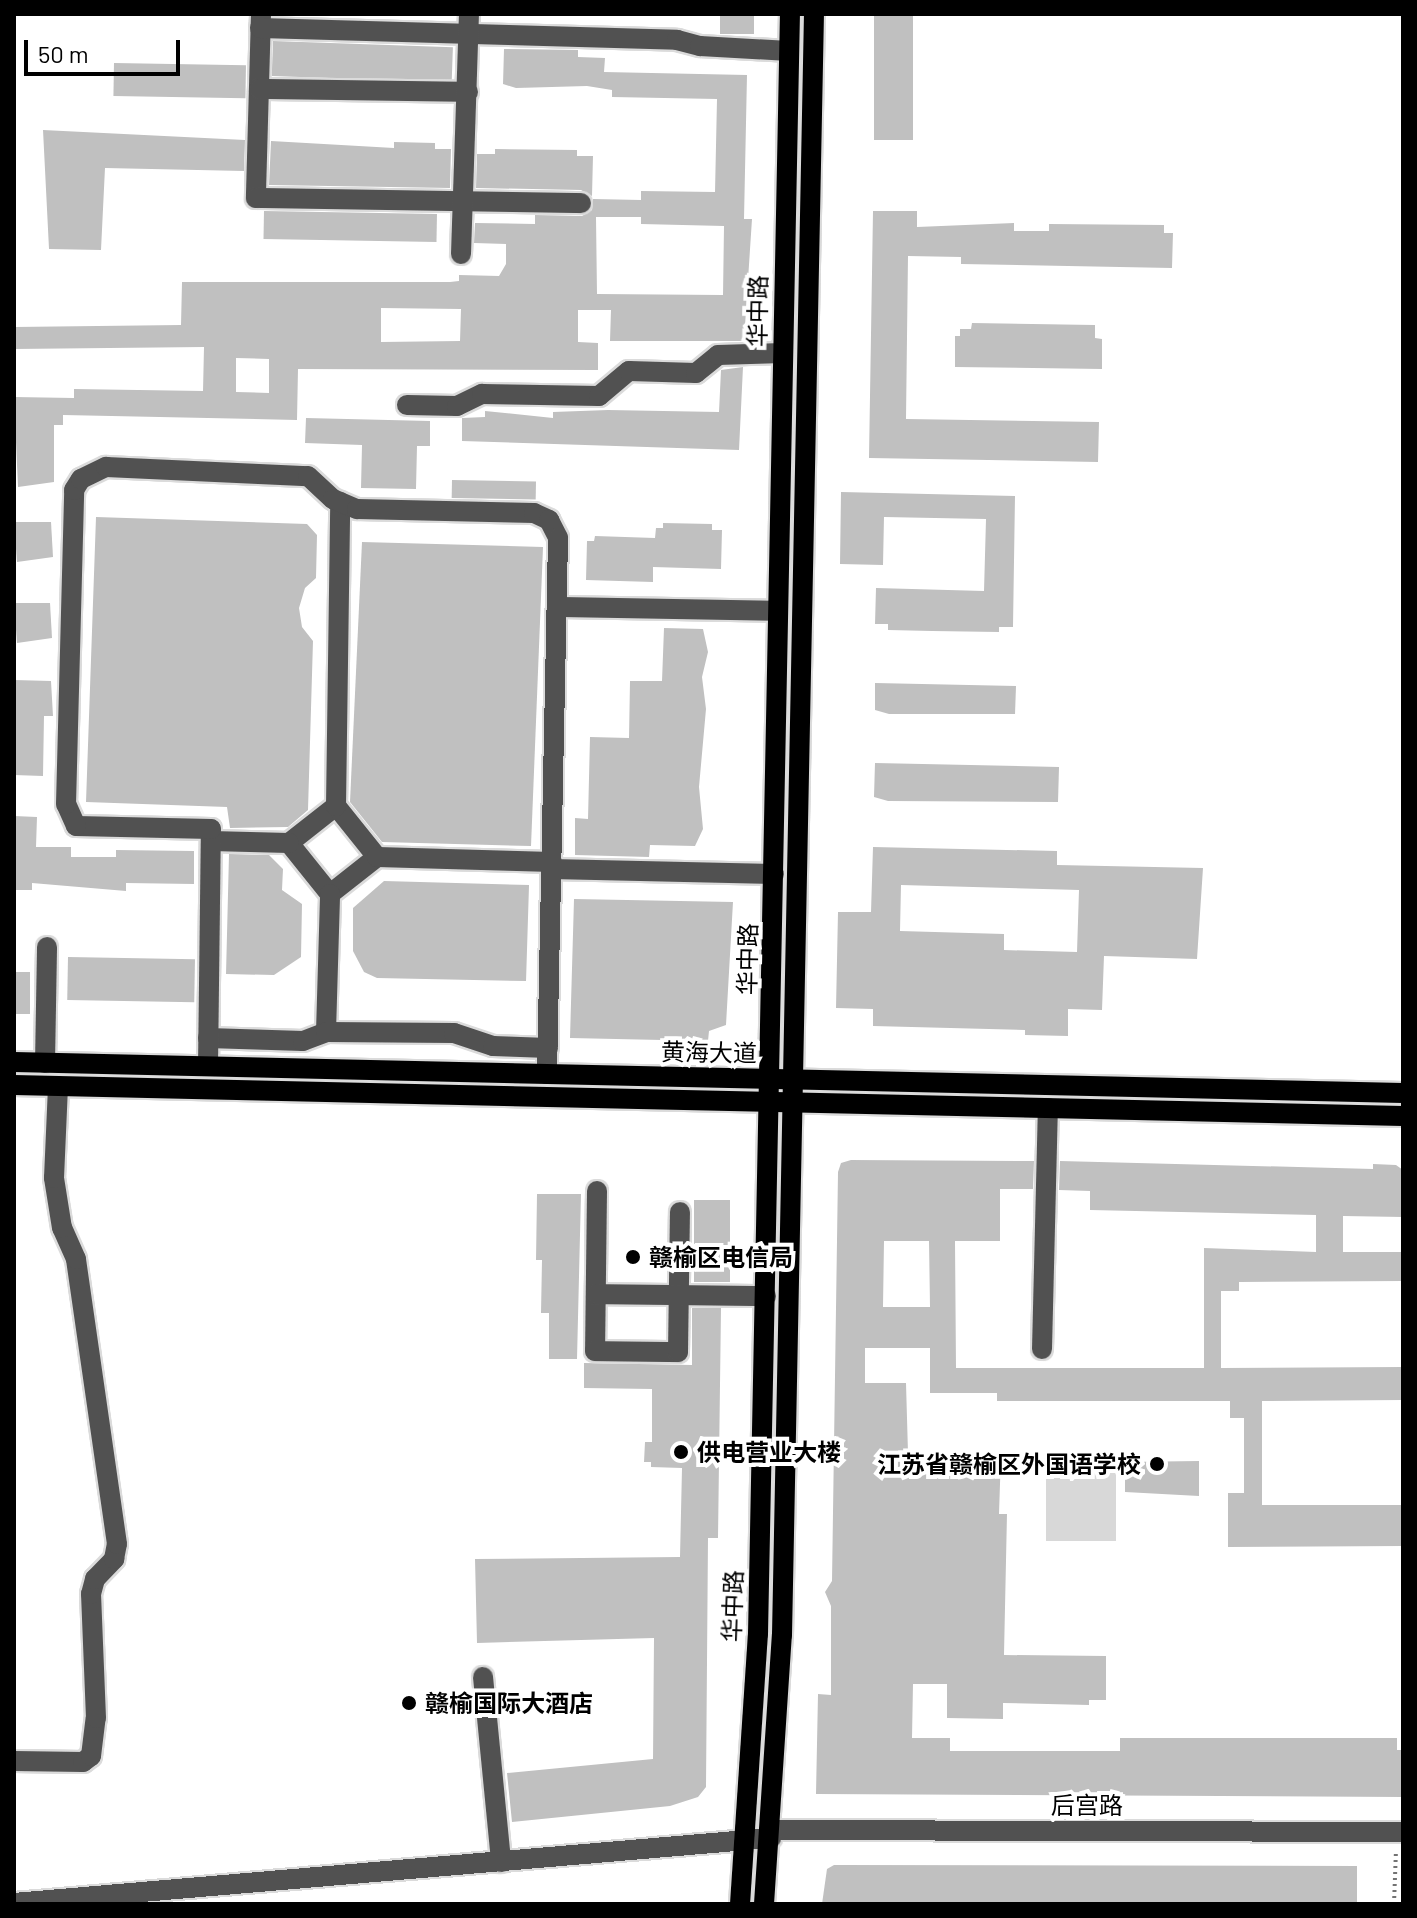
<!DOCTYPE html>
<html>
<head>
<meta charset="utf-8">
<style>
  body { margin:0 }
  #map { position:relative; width:1417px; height:1918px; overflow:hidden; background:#fff; font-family:Barlow,"Noto Sans SC",sans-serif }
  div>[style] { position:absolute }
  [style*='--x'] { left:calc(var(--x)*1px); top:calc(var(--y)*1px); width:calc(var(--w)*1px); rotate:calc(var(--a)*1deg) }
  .green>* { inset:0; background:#d8d8d8; transform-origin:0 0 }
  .building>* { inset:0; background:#c0c0c0; transform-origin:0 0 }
  .path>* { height:4px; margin-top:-2px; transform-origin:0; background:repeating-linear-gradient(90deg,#737373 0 2px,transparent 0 6px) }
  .roads { filter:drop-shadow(2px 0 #dbdbdb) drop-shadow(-2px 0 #dbdbdb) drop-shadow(0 2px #dbdbdb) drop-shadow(0 -2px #dbdbdb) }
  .minor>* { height:20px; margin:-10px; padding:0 10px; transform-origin:10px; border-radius:10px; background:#515151 }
  .major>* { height:20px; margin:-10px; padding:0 10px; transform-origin:10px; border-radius:10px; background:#000 }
  .dots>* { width:22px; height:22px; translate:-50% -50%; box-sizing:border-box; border:4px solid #fff; border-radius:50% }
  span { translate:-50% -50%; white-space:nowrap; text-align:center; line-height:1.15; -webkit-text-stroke:8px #fff; paint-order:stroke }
  .street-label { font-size:24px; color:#000 }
  .poi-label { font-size:24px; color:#000; font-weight:700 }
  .left { translate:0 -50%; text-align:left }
  .right { translate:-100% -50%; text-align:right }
  .frame { position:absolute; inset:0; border:16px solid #000; pointer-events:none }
  .scale { position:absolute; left:24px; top:40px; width:156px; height:36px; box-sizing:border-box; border:4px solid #000; border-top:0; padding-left:10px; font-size:24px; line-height:28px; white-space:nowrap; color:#000; -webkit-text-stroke:6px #fff; paint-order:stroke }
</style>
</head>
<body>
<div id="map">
  <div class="green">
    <div style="left:1116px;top:1472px;width:69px;height:70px;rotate:90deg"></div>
  </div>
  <div class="building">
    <div style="left:720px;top:14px;width:34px;height:20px"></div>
    <div style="left:874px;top:14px;width:39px;height:126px"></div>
    <div style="left:273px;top:41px;width:180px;height:35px;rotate:2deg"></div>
    <div style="clip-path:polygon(evenodd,504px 49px,578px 50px,578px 57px,605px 58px,604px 72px,747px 75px,744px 219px,752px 219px,744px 341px,610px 341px,611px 310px,578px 310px,578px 342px,598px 343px,598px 370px,298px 369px,297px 420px,63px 415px,63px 425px,54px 425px,54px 482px,18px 487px,14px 397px,74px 398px,74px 389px,203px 391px,204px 347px,14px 349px,14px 327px,181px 325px,182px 282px,450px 282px,459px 281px,459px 275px,499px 276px,506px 264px,506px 244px,474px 243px,475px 223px,535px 224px,535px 215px,582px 216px,592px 210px,593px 199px,641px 200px,641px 191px,715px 192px,717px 99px,612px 97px,612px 90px,587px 86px,516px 88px,503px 84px,504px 49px,596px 217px,641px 217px,641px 224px,724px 226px,723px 295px,597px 294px,596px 217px,504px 49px,381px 308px,461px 309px,460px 341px,381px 342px,381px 308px,504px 49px,236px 358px,269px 359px,269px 393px,236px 392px,236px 358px)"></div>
    <div style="left:114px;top:63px;width:132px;height:33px;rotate:1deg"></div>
    <div style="clip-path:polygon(43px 130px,245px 140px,244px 171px,105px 168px,101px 250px,49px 249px)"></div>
    <div style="clip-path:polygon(271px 141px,394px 148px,394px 142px,435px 143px,435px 149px,451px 149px,450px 188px,269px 185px)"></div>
    <div style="clip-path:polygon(495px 149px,577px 150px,577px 156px,593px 156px,592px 196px,581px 190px,476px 188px,477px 154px,495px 154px)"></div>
    <div style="left:264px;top:211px;width:173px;height:28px;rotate:1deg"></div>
    <div style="clip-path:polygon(873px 211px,917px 211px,917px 227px,1014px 223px,1014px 231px,1049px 231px,1049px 224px,1164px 225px,1164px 233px,1173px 233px,1172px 268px,961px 264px,961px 257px,908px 256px,906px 419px,1099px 422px,1098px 462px,869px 458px)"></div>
    <div style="clip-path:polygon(972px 323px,1095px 325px,1095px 338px,1102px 339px,1102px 369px,955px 367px,955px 336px,960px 336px,960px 329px,971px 329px)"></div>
    <div style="clip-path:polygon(743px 367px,739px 450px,462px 441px,462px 418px,485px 417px,485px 411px,553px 418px,553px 412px,608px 410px,719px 412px,721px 370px)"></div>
    <div style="clip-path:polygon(306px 418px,430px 421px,430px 446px,417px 446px,416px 489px,361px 488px,362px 445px,305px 443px)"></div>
    <div style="left:452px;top:480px;width:84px;height:18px;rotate:1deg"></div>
    <div style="clip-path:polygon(841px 492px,1015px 496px,1013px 627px,999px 627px,999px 632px,932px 631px,888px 630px,888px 624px,875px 624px,876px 588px,984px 591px,986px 519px,884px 517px,883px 565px,840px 564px)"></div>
    <div style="clip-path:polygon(96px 517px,307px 524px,317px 535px,316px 578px,305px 588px,299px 608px,302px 627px,313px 641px,308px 810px,288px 827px,230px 828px,227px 807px,86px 802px)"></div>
    <div style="clip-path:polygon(14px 522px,51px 522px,53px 557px,17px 562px)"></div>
    <div style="clip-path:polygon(663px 523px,712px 524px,712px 530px,722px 530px,721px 569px,653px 567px,653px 582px,586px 580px,587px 541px,594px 541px,595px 536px,655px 538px,656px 528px,663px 528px)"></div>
    <div style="clip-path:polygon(362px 542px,543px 547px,531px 846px,382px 842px,350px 802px)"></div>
    <div style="clip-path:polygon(14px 603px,50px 603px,52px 638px,17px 643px)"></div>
    <div style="clip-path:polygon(664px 628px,703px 629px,708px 652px,702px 677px,706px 709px,699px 787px,703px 829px,695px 846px,650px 845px,649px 857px,575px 855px,575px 818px,588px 819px,590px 737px,629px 738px,630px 681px,662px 681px)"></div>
    <div style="clip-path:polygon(14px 680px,51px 681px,53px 716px,44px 716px,43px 776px,14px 775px)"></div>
    <div style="clip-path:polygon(875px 683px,1016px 686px,1015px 714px,889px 714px,875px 710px)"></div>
    <div style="clip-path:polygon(875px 763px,1059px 767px,1058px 802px,888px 801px,874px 797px)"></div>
    <div style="clip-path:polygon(14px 816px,37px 817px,36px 847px,71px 847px,71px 857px,116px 857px,116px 850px,194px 851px,194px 884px,126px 883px,126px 891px,32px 883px,32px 890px,14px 890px)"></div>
    <div style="clip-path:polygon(evenodd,873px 847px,1057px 851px,1057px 865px,1203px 868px,1197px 959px,1104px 956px,1102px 1010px,1068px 1009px,1068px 1036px,1025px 1035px,1025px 1030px,873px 1026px,873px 1009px,836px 1008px,838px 912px,871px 912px,873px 847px,901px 885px,1079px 890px,1077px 952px,1004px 950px,1004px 934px,900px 931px,901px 885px)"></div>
    <div style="clip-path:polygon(229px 854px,269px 855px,283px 869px,282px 890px,302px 904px,301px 957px,274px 975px,226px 974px)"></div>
    <div style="clip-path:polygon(384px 881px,529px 885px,526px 981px,377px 978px,364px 972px,353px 951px,353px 908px)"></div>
    <div style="clip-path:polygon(574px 899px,733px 902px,726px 1025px,709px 1031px,708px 1041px,570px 1038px)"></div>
    <div style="left:68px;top:957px;width:127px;height:43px;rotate:1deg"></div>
    <div style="left:14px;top:972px;width:16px;height:42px"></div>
    <div style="clip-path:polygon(evenodd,851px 1160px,1034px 1161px,1033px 1189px,1000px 1189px,1000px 1241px,955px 1241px,956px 1368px,1204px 1368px,1204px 1248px,1316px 1252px,1316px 1215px,1090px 1210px,1090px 1191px,1059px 1190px,1060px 1161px,1373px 1169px,1373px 1164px,1396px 1165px,1403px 1170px,1403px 1217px,1343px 1216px,1343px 1252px,1403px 1252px,1403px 1281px,1239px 1282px,1239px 1291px,1221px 1291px,1221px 1368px,1403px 1367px,1403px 1400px,1262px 1401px,1262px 1505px,1403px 1505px,1403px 1546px,1228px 1547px,1228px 1493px,1244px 1493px,1244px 1418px,1230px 1418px,1230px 1401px,997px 1401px,997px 1393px,930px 1393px,930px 1348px,865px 1348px,865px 1383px,906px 1383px,908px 1453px,1001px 1454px,999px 1514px,1007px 1514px,1004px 1655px,1106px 1656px,1106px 1700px,1089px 1700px,1089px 1705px,1003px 1703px,1003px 1719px,947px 1718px,947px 1684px,913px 1684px,912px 1738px,950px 1738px,950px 1751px,1120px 1751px,1120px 1738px,1397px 1738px,1397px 1750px,1403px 1750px,1403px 1797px,816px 1794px,818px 1694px,831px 1695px,831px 1606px,825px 1592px,832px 1581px,838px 1172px,841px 1163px,851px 1160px,884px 1241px,929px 1241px,930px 1307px,883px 1307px,884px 1241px)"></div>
    <div style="clip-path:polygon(537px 1194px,581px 1194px,577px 1359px,549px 1359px,549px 1313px,541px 1313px,542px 1260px,536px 1260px)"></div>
    <div style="left:694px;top:1200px;width:36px;height:82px"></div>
    <div style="clip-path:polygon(692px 1308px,721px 1308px,718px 1538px,708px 1538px,706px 1787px,698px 1797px,670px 1806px,512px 1822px,507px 1773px,653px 1759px,654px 1638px,477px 1643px,475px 1559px,680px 1557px,682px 1468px,651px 1467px,651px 1462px,644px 1462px,645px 1442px,652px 1442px,652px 1389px,584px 1388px,584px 1363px,692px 1365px)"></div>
    <div style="clip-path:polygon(1199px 1461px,1199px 1496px,1125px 1492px,1125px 1462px)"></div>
    <div style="clip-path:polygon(834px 1865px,1357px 1866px,1357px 1904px,822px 1904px,827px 1869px)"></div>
  </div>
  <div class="path">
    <div style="--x:1394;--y:1904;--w:54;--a:-87.9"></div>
  </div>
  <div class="roads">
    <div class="minor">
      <div style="--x:261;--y:14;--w:184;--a:91.6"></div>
      <div style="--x:256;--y:198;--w:325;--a:0.9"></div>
      <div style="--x:260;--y:28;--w:417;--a:1.6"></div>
      <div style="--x:677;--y:40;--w:24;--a:15"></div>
      <div style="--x:700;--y:46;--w:89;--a:3.2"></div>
      <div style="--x:259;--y:89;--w:209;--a:0.8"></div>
      <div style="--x:461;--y:254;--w:240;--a:-88.1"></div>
      <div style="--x:407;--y:405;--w:50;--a:1.1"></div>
      <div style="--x:457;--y:406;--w:28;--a:-26"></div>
      <div style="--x:482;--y:394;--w:117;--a:1"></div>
      <div style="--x:599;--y:396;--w:39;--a:-40"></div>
      <div style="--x:629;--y:371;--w:67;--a:1.7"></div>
      <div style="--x:696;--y:373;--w:28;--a:-39"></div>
      <div style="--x:718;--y:355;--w:65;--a:-1.8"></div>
      <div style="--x:557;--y:607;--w:220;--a:1"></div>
      <div style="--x:336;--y:806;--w:60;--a:141.8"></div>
      <div style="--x:289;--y:843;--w:65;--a:51.2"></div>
      <div style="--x:330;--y:894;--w:60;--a:-38.2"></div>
      <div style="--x:377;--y:857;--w:65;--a:-128.8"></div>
      <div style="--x:336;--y:806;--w:304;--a:-89.2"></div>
      <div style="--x:211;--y:841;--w:78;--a:1.5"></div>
      <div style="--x:377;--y:857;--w:175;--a:1.6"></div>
      <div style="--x:551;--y:869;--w:223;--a:1.3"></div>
      <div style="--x:326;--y:1032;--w:138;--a:-88.3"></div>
      <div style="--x:208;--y:1038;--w:95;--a:1.8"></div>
      <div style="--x:303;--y:1041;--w:25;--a:-21"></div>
      <div style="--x:326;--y:1032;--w:128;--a:0.4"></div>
      <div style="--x:454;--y:1033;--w:41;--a:18.4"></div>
      <div style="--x:493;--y:1046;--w:55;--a:2.1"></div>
      <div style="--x:45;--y:1063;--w:116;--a:-89"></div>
      <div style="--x:208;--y:1066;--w:237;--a:-89.3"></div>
      <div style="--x:211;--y:829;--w:135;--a:-178.7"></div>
      <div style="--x:76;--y:826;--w:24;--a:-114"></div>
      <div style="--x:66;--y:804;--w:314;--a:-88.5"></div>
      <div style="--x:74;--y:490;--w:13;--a:-58"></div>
      <div style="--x:81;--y:479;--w:28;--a:-26"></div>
      <div style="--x:106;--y:467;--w:202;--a:2.6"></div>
      <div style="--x:308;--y:476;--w:34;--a:43"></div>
      <div style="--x:333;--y:499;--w:26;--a:23"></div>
      <div style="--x:357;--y:509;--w:177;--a:1.3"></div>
      <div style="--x:534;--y:513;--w:17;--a:25"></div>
      <div style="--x:549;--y:520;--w:20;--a:63"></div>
      <div style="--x:558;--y:538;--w:536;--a:91.18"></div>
      <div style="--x:597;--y:1191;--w:160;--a:90.7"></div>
      <div style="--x:595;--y:1351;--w:83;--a:0.7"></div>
      <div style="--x:678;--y:1352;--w:140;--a:-89.2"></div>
      <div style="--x:596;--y:1294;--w:170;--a:0.7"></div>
      <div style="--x:1042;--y:1349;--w:241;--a:-88.6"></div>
      <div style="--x:483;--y:1677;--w:186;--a:84.4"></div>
      <div style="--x:14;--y:1761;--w:69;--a:0.8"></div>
      <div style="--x:83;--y:1762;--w:10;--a:-37"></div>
      <div style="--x:91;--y:1756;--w:38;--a:-83"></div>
      <div style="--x:96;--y:1718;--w:124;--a:-92.3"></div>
      <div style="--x:91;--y:1594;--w:16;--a:-75"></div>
      <div style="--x:95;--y:1579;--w:28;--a:-46"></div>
      <div style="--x:114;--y:1559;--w:15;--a:-79"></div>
      <div style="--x:117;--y:1544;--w:288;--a:-98.2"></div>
      <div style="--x:76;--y:1259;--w:34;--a:-114"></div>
      <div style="--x:62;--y:1228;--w:51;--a:-99.1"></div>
      <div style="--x:54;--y:1178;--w:92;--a:-87.5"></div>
      <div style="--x:771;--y:1830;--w:632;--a:0.18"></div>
      <div style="--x:14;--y:1903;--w:760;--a:-4.91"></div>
    </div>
    <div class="major">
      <div style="--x:14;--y:1062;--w:1389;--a:1.28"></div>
      <div style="--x:14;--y:1085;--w:1389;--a:1.28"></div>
      <div style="--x:740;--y:1904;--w:271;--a:-86.2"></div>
      <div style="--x:758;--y:1634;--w:1620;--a:-88.87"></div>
      <div style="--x:764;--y:1904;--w:270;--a:-86.2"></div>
      <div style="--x:782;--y:1635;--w:1621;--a:-88.87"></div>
    </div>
  </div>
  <div class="dots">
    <div style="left:633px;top:1257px;background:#000"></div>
    <div style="left:681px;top:1452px;background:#000"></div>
    <div style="left:1157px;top:1464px;background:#000"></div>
    <div style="left:409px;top:1703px;background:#000"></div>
  </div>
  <div class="street-label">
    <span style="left:757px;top:311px;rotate:-89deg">华中路</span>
    <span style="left:747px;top:959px;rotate:-89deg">华中路</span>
    <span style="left:709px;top:1052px;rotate:1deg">黄海大道</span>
    <span style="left:732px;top:1606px;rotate:-88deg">华中路</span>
    <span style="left:1087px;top:1805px">后宫路</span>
  </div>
  <div class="poi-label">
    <span class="left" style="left:649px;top:1257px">赣榆区电信局</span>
    <span class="left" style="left:697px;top:1452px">供电营业大楼</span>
    <span class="right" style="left:1141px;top:1464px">江苏省赣榆区外国语学校</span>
    <span class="left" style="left:425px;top:1703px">赣榆国际大酒店</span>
  </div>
  <div class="frame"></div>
  <div class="scale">50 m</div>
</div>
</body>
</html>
